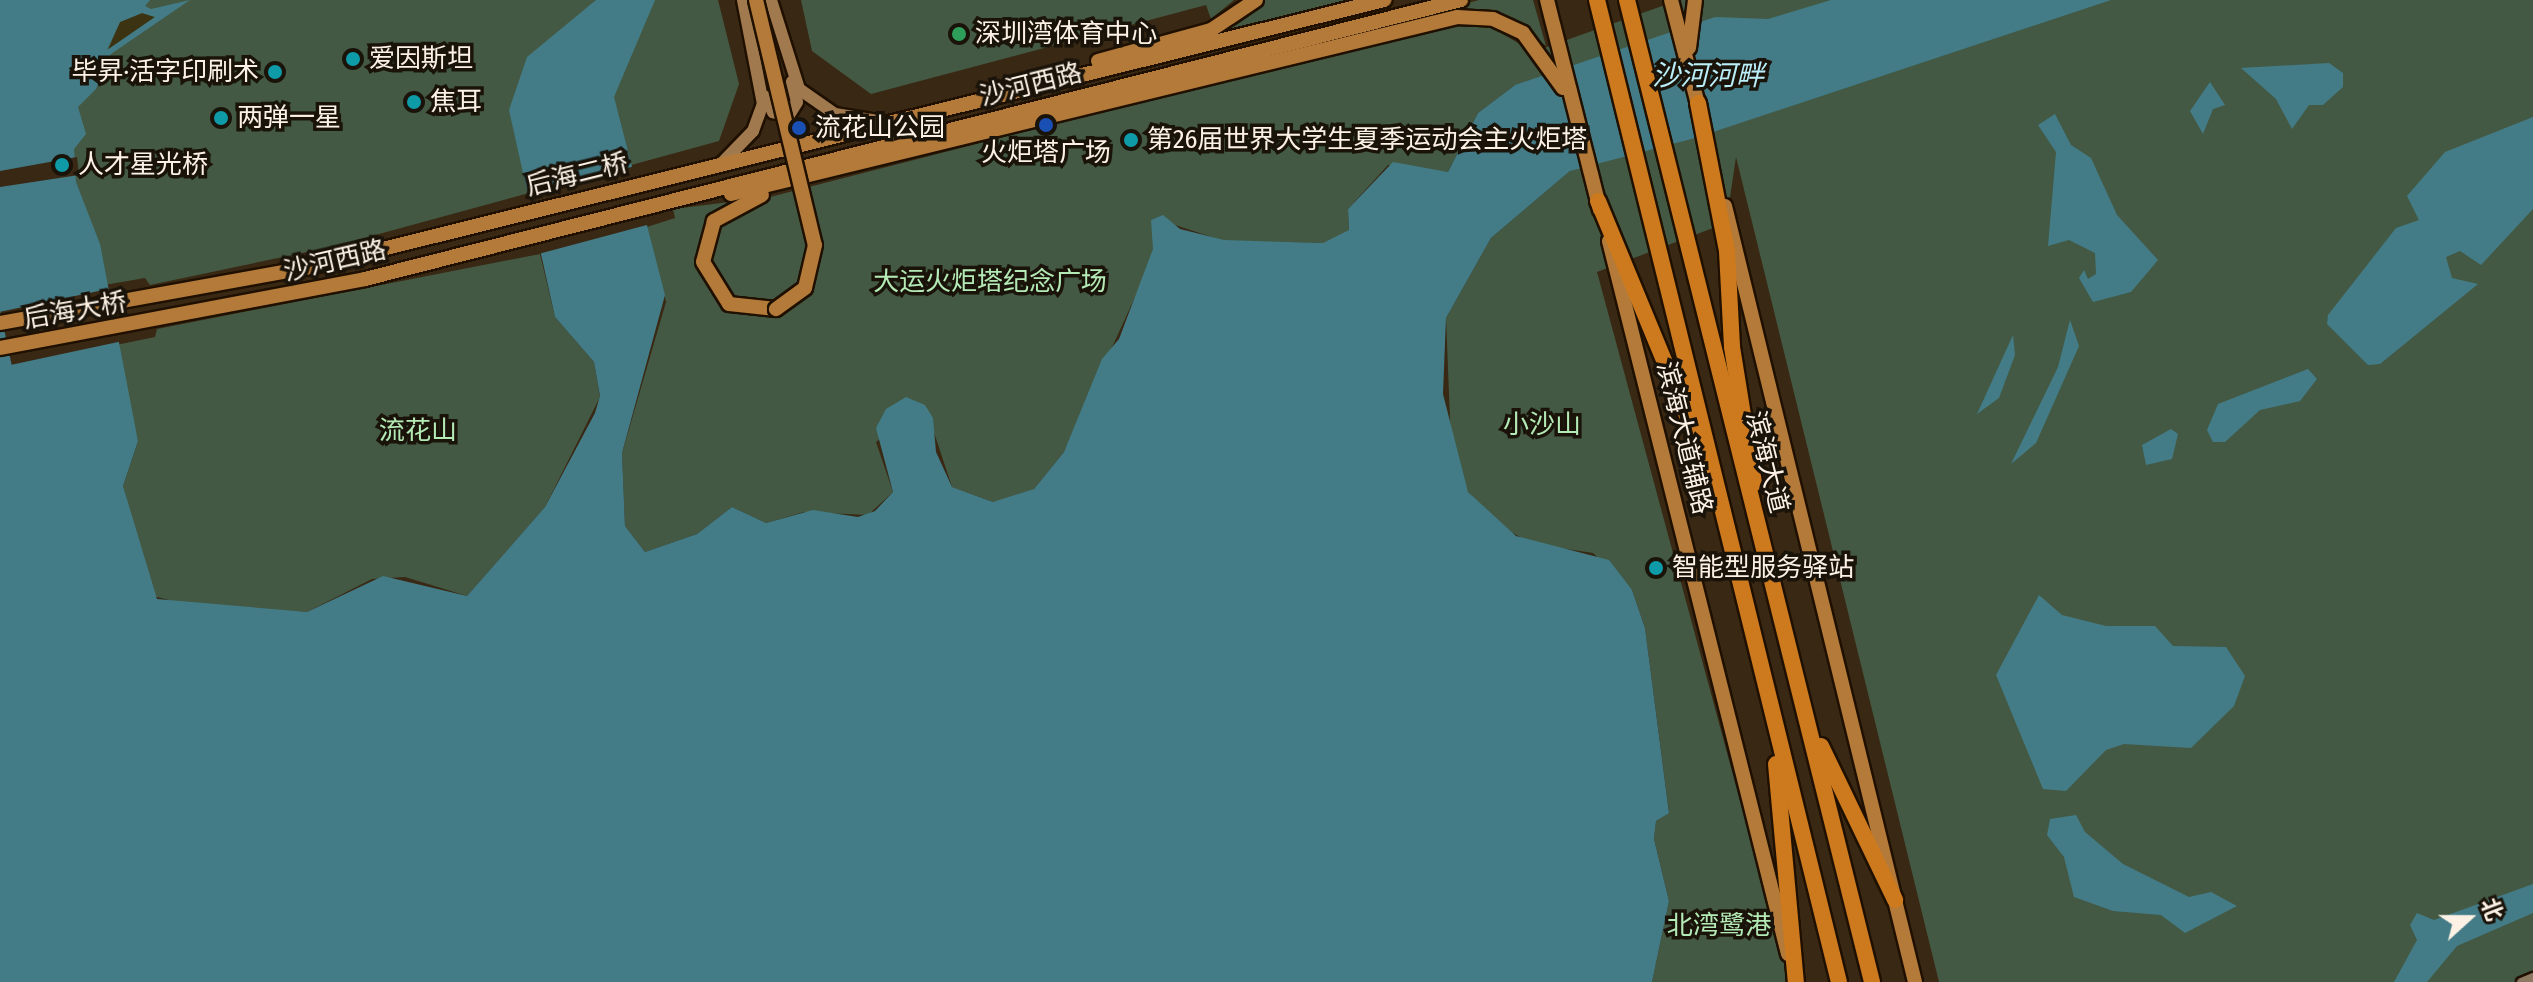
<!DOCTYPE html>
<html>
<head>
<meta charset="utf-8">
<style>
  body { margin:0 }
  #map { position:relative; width:2533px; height:982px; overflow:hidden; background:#392813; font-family:"Fira Sans Condensed","Noto Sans SC",sans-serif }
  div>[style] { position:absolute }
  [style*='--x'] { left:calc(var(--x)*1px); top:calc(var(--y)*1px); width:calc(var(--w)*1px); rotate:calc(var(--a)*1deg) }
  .green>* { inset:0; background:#435944 }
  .sand>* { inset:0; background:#3b3312 }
  .water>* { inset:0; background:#437c87 }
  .pier>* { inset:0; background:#392813; transform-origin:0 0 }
  .roads { filter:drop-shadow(2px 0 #1f1000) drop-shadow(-2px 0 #1f1000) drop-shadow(0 2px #1f1000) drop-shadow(0 -2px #1f1000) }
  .street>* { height:9px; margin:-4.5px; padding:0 4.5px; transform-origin:4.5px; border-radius:4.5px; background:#8d7962 }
  .secondary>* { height:12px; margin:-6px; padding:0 6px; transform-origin:6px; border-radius:6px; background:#a0794e }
  .primary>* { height:14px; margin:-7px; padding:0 7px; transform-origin:7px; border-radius:7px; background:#b37a39 }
  .highway>* { height:16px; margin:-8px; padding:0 8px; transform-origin:8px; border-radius:8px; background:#cd7a1e }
  .bridges { filter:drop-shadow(2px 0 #1f1000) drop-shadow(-2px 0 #1f1000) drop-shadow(0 2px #1f1000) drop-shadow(0 -2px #1f1000) }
  .primary-bridge>* { height:14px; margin:-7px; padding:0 7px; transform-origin:7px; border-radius:7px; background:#b37a39 }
  .dots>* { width:22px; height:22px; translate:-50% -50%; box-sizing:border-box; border:4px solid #1a130a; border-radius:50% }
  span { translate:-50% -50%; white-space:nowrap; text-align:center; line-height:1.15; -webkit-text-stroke:7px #1a130a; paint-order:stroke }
  .poi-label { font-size:26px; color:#fcf1e4 }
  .left { translate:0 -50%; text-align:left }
  .right { translate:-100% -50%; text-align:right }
  .street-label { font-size:26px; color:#fcf1e4 }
  .park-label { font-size:26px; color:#b3eab5 }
  .water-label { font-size:28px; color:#baeef9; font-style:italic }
  .north { position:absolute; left:2429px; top:878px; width:80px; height:80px; -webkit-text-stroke:6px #1a130a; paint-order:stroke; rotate:69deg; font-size:22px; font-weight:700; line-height:32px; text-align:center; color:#fcf1e4 }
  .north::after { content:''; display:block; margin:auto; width:28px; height:36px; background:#fcf1e4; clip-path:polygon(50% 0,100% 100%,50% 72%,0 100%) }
</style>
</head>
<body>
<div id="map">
  <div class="green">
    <div style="clip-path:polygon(0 0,718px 0,739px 84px,719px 141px,335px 246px,150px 285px,145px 278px,0 303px)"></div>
    <div style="clip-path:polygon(801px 0,1234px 0,1211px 19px,1206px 5px,871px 94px,812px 51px)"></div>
    <div style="clip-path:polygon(1265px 0,1358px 0,1213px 37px)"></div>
    <div style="clip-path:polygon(1479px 0,1533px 0,1546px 46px,1514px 18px,1453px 7px)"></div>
    <div style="clip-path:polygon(1679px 0,2533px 0,2533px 982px,1939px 982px,1736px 157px,1729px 204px,1713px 228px,1597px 272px,1789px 982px,1652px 982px,1669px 901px,1654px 839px,1656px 821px,1669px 812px,1645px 628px,1632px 590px,1593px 553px,1533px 544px,1498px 525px,1468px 492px,1451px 445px,1446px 318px,1491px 238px,1570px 171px,1515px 85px,1478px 113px,1448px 172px,1388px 165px,1348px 209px,1349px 230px,1338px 237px,1323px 243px,1224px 241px,1169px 223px,1064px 452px,1034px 489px,1014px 499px,993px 502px,952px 487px,925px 405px,876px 442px,893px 492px,868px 515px,804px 512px,766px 523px,732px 507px,697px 534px,645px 552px,625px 526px,622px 453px,666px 302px,647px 227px,675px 218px,673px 209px,770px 197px,1436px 26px,1491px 27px,1533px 52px)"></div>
    <div style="clip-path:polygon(540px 254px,555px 317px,594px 362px,600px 397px,545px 507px,467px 596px,405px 577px,372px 579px,307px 612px,197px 607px,153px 596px,123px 486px,138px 441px,116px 345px,155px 337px,157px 329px)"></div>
  </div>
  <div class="sand">
    <div style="clip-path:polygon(142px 13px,155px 17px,108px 50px,120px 22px)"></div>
  </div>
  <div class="water">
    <div style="clip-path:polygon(evenodd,0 0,150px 0,145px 6px,151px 9px,190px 0,111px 54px,96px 89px,78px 107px,86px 134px,74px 149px,76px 182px,100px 244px,138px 441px,123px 486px,157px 599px,307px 612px,383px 576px,467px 596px,545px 507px,595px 413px,600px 396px,594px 362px,555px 317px,509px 110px,527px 57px,596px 0,655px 0,614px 97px,665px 295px,622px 453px,625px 526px,645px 552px,697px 534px,732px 507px,766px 523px,813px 510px,858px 517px,875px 511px,893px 492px,876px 428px,886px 409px,906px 397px,925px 405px,933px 418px,936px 452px,952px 487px,993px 502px,1034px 489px,1064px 452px,1102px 359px,1119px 339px,1153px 249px,1151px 220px,1163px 215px,1180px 229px,1224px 240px,1323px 243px,1349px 230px,1348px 209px,1393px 162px,1448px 172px,1478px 113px,1515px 85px,1715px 17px,1768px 19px,1831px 0,2111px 0,1695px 138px,1570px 171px,1491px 238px,1446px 318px,1443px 394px,1468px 492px,1516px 536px,1609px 560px,1632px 590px,1645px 628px,1669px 813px,1656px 821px,1654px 839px,1669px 901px,1652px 982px,0 982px,0 0,142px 13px,155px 17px,107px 50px,120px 22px,142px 13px)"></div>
    <div style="clip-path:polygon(2329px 63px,2343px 73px,2343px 87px,2323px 105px,2309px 105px,2292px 129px,2276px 99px,2241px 68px)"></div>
    <div style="clip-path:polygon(2210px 82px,2225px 105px,2213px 109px,2203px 134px,2190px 111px)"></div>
    <div style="clip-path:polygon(2055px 114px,2071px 145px,2091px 158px,2117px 215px,2158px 260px,2131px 292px,2093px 302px,2079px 278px,2084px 270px,2088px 279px,2096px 274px,2095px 253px,2069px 240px,2048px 246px,2056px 152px,2038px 125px)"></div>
    <div style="clip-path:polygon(2533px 117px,2533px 209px,2481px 265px,2460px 251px,2446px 257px,2452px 278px,2478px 284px,2380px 364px,2368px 365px,2327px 324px,2328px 315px,2396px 228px,2419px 220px,2407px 196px,2445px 152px)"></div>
    <div style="clip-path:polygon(2070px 320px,2079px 346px,2036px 443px,2011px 464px,2058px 367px)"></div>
    <div style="clip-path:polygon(2013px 335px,2015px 355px,1999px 398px,1977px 414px)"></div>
    <div style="clip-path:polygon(2308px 369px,2317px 379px,2300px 401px,2260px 410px,2225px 442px,2213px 442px,2207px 430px,2218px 404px)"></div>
    <div style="clip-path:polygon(2171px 429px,2178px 434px,2172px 459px,2146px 465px,2142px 445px)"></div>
    <div style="clip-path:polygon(2039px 595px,2062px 615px,2106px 626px,2155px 626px,2173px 646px,2226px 647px,2245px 676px,2234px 706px,2191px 748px,2124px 744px,2106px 750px,2066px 791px,2043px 789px,1996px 675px)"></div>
    <div style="clip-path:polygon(2076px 815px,2085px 832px,2123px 864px,2189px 897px,2211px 892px,2237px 906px,2185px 933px,2161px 915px,2113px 911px,2074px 897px,2064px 857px,2047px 835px,2050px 819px)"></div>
    <div style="clip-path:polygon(2533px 884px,2533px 913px,2457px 946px,2427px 982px,2394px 982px,2417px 940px,2410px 925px,2417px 913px,2434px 920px)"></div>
  </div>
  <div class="pier">
    <div style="clip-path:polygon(77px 157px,79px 175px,0 187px,0 171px)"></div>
    <div style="left:635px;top:166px;width:60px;height:118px;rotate:75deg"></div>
    <div style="left:108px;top:289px;width:54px;height:110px;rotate:78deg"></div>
  </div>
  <div class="roads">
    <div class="street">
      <div style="--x:2521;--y:982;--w:13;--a:-23"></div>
    </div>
    <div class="secondary">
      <div style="--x:771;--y:0;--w:93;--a:72.5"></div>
      <div style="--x:799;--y:89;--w:44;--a:34.8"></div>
      <div style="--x:835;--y:114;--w:51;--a:9.1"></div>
      <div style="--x:766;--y:97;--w:17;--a:65"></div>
      <div style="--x:773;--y:112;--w:16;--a:11"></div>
      <div style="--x:789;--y:115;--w:15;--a:-58"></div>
      <div style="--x:797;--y:102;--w:21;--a:-104"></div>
      <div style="--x:721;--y:164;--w:46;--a:-45.9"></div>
      <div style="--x:753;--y:131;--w:29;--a:-70"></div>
      <div style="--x:763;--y:104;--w:106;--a:-100.9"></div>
    </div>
    <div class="primary">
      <div style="--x:1547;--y:0;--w:216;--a:75.8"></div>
      <div style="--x:1671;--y:0;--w:116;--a:75.5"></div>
      <div style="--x:1689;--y:48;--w:48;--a:-82.9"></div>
      <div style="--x:1098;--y:61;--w:117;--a:-15.3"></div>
      <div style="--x:1211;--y:30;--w:54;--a:-33.7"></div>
      <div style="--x:731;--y:194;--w:747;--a:-13.7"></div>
      <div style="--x:1457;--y:17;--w:36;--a:3"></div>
      <div style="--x:1493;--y:19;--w:33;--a:25"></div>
      <div style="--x:1523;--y:33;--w:68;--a:54"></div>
      <div style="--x:762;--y:195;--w:55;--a:151.6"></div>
      <div style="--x:714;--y:221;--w:42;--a:105"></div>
      <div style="--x:703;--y:262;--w:49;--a:58.2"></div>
      <div style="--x:729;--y:304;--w:47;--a:6.1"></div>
      <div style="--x:1725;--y:206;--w:799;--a:76.24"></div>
      <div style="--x:1609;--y:241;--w:735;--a:75.91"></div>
      <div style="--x:0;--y:323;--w:315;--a:-10.2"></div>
      <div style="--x:310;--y:267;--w:1107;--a:-13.96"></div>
      <div style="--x:0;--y:348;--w:371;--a:-10.7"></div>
      <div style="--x:365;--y:279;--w:1131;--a:-14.28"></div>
    </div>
    <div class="highway">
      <div style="--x:1597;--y:0;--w:1011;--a:76.16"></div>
      <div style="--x:1627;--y:0;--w:1012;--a:75.99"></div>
      <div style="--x:1698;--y:103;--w:151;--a:78.9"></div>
      <div style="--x:1727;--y:251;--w:96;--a:87"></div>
      <div style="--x:1732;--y:347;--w:138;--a:80.8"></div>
      <div style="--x:1598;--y:201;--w:259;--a:67.5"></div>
      <div style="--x:1821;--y:746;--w:171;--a:64.3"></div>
      <div style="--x:1776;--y:764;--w:219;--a:84.8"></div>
    </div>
  </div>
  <div class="bridges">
    <div class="primary-bridge">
      <div style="--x:756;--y:0;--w:252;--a:76.5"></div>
      <div style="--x:815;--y:245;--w:44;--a:103.1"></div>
      <div style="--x:805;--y:288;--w:36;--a:144"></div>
    </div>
  </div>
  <div class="dots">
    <div style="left:959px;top:34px;background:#2e9e5b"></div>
    <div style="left:353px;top:59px;background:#0f9aa8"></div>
    <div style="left:275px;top:72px;background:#0f9aa8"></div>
    <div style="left:414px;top:102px;background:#0f9aa8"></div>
    <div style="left:221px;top:118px;background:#0f9aa8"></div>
    <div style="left:1046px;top:125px;background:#1a4fb4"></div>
    <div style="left:799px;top:128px;background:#1a4fb4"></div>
    <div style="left:1131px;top:140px;background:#0f9aa8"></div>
    <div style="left:62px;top:165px;background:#0f9aa8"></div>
    <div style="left:1656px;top:568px;background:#0f9aa8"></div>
  </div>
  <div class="poi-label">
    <span class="left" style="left:975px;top:34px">深圳湾体育中心</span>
    <span class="left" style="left:369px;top:59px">爱因斯坦</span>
    <span class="right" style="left:259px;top:72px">毕昇·活字印刷术</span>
    <span class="left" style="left:430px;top:102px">焦耳</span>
    <span class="left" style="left:237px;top:118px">两弹一星</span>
    <span class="left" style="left:815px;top:128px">流花山公园</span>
    <span class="left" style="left:1147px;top:140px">第26届世界大学生夏季运动会主火炬塔</span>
    <span style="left:1046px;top:153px">火炬塔广场</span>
    <span class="left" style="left:78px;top:165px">人才星光桥</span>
    <span class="left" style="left:1672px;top:568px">智能型服务驿站</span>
  </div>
  <div class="street-label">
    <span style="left:1031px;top:85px;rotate:-14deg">沙河西路</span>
    <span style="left:577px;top:175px;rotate:-14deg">后海二桥</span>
    <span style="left:335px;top:261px;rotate:-13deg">沙河西路</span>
    <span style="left:75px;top:311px;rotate:-10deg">后海大桥</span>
    <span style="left:1684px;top:438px;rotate:76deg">滨海大道辅路</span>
    <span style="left:1767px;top:462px;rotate:76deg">滨海大道</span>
  </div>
  <div class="park-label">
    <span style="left:990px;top:282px">大运火炬塔纪念广场</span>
    <span style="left:1542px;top:425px">小沙山</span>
    <span style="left:418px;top:431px">流花山</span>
    <span style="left:1719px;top:926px">北湾鹭港</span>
  </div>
  <div class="water-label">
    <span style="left:1708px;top:76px">沙河河畔</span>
  </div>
  <div class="north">北</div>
</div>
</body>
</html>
